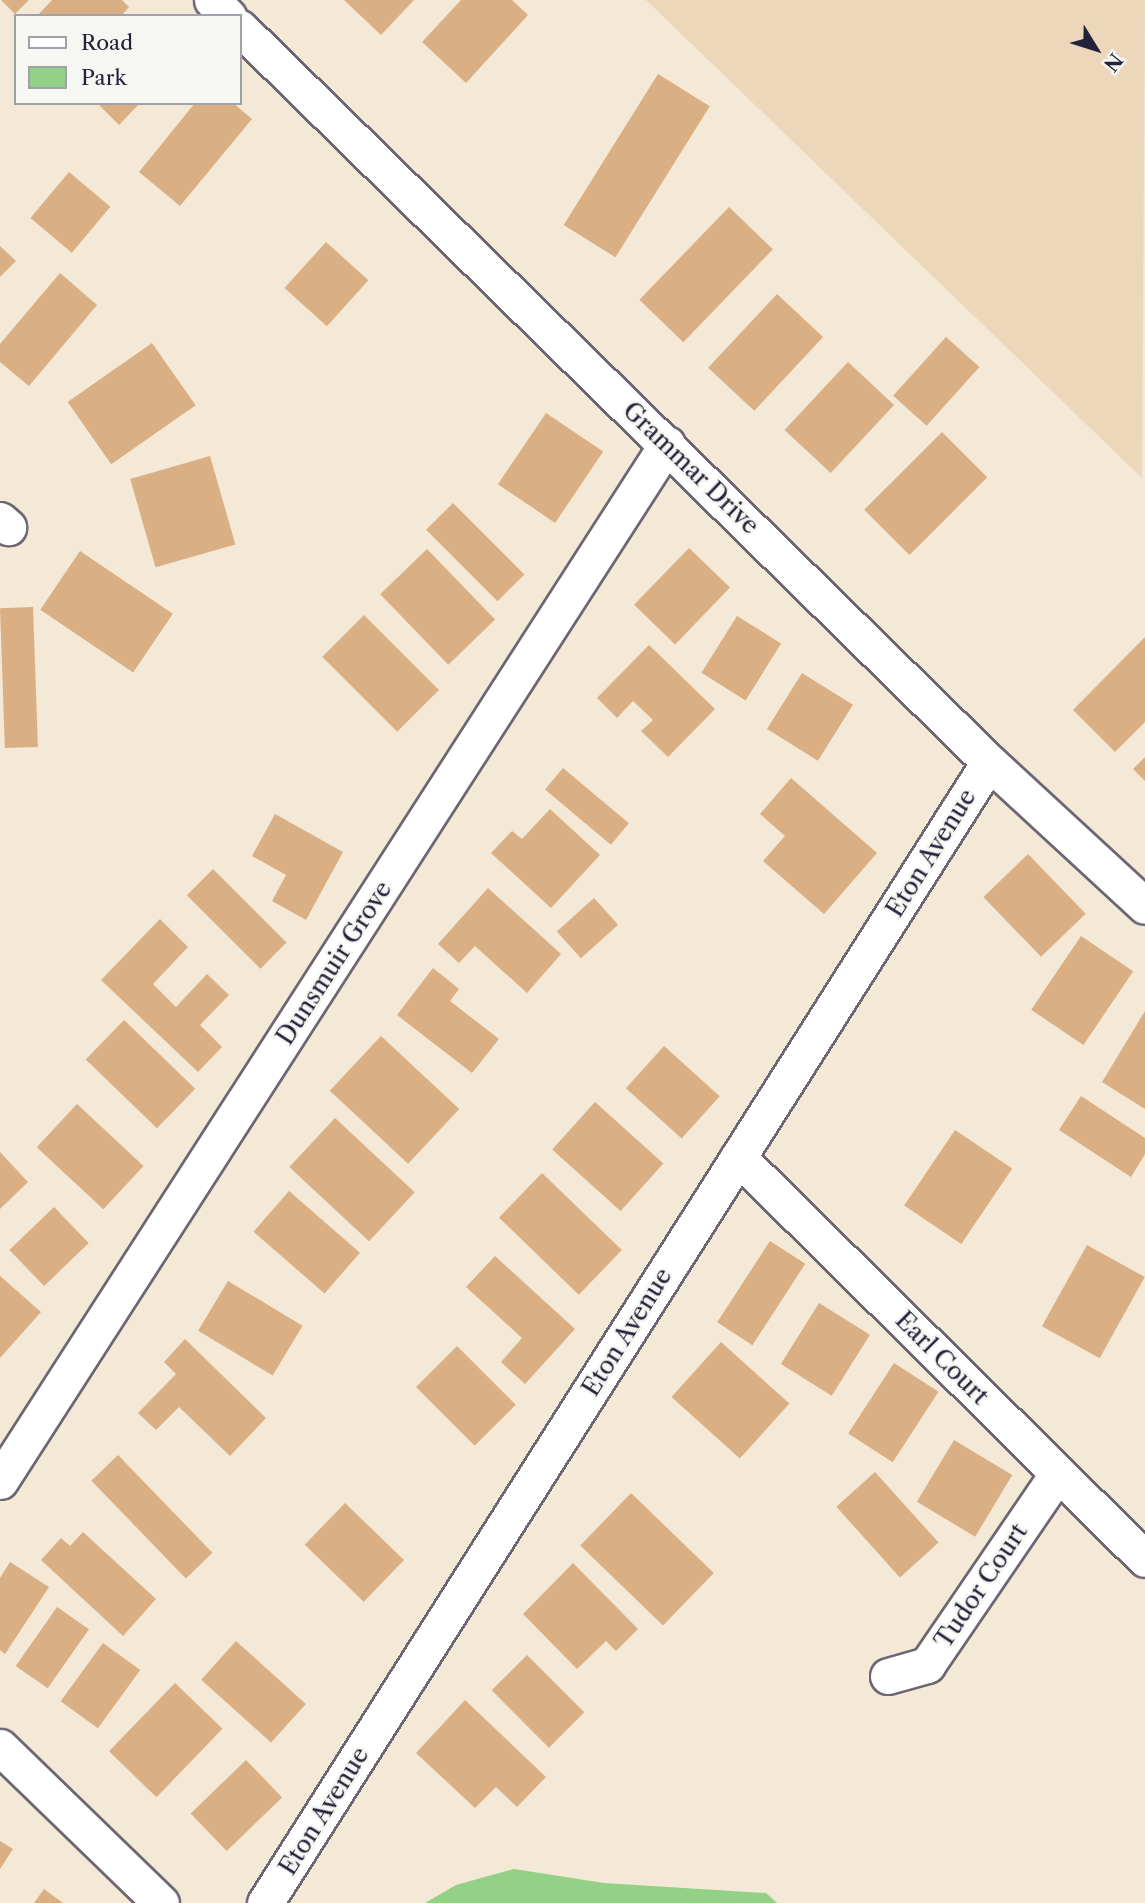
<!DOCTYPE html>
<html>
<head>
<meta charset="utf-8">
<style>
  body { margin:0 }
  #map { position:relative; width:1145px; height:1903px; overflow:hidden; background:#f4e8d7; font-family:"Libre Caslon Text",serif }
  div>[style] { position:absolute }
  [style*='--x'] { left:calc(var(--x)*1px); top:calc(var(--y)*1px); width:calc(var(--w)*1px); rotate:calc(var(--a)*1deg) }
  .built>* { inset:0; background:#ecd7ba }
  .green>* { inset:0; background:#93d186 }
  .building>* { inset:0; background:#daaf83; transform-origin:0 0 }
  .roads { filter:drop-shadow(2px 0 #6c6772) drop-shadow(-2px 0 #6c6772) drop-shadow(0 2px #6c6772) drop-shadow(0 -2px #6c6772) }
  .minor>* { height:35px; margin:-17.5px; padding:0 17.5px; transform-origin:17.5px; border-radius:17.5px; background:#fff }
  span { translate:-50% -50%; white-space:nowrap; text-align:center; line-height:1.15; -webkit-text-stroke:5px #f6f6f2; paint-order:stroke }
  .street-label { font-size:24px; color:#22223b }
  .legend { position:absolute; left:14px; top:14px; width:228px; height:91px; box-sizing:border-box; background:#f6f6f2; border:2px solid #a1a1a9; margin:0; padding:9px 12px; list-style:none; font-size:21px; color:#22223b }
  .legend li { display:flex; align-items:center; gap:14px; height:35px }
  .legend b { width:35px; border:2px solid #a1a1a9 }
  .north { position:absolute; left:1061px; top:14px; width:70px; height:70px; -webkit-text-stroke:5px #f6f6f2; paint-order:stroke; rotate:128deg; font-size:19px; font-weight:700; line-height:28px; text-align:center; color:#22223b }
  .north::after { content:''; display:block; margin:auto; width:24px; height:32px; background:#22223b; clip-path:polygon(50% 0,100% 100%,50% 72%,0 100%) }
</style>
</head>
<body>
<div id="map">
  <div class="built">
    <div style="clip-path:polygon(646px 0,1145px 0,1142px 478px)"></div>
  </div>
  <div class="green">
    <div style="clip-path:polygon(514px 1869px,604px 1883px,766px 1893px,777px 1903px,425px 1903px,456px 1885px)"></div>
  </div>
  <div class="building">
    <div style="clip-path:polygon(1px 0,29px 0,15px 14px)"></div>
    <div style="clip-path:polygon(52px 0,122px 0,129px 7px,121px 16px,37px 16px)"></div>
    <div style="clip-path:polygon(344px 0,414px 0,381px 35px)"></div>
    <div style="clip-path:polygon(461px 0,512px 0,528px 15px,466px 83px,422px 42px)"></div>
    <div style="left:658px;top:74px;width:61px;height:178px;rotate:32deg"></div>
    <div style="clip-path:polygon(97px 103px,140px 103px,119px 125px)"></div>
    <div style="clip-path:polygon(195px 103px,233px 103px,252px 119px,180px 206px,139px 172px)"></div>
    <div style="left:69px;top:172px;width:54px;height:60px;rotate:40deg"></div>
    <div style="left:729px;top:207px;width:61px;height:129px;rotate:44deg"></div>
    <div style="left:326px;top:242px;width:57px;height:62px;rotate:42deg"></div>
    <div style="clip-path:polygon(0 246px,16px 261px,0 277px)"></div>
    <div style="clip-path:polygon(60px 273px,97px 305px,29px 386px,0 362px,0 344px)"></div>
    <div style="left:777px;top:294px;width:63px;height:101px;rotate:43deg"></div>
    <div style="left:946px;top:337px;width:45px;height:79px;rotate:42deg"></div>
    <div style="left:152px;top:343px;width:76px;height:103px;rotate:55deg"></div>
    <div style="left:848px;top:362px;width:63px;height:93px;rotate:43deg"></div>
    <div style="left:546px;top:413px;width:69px;height:86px;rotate:34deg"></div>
    <div style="left:942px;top:432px;width:64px;height:110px;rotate:45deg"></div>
    <div style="left:210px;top:456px;width:92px;height:83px;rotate:74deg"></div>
    <div style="left:453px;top:503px;width:101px;height:38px;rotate:45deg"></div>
    <div style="left:689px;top:548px;width:57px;height:79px;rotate:44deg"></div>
    <div style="left:427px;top:549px;width:98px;height:65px;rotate:46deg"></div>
    <div style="left:80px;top:551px;width:112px;height:71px;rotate:34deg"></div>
    <div style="left:33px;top:607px;width:140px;height:33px;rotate:88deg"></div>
    <div style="left:364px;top:615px;width:106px;height:59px;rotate:45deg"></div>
    <div style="left:737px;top:616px;width:52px;height:67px;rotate:32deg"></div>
    <div style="clip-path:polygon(1145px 637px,1145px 722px,1115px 752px,1073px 710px)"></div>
    <div style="clip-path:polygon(649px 645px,715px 709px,668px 757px,641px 731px,653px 720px,633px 701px,617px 718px,597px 698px)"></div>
    <div style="left:802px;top:673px;width:60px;height:66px;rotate:32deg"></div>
    <div style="clip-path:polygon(1145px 757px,1145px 781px,1133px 769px)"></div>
    <div style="left:563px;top:768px;width:86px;height:28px;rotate:40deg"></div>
    <div style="clip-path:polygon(791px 778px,877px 853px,824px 914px,763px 861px,785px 836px,760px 814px)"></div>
    <div style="clip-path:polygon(550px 809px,600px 855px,551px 908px,491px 853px,512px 831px,522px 839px)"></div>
    <div style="clip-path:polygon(275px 814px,343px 852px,306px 920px,272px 901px,286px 875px,252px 856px)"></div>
    <div style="left:1028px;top:854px;width:83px;height:62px;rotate:46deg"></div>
    <div style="left:213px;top:869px;width:104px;height:37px;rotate:45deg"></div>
    <div style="clip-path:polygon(488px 888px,561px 954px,527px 993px,475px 946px,459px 963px,438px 944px)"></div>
    <div style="left:594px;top:898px;width:36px;height:50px;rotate:48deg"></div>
    <div style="clip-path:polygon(160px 919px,188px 947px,153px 984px,176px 1007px,207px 974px,229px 995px,200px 1025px,222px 1047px,198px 1072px,101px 980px)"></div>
    <div style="left:1081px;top:936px;width:63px;height:89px;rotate:34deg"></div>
    <div style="clip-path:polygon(433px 968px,459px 989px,450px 1001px,499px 1039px,472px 1073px,397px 1015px)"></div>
    <div style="clip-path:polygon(1145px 1011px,1145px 1109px,1102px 1082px)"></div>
    <div style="left:124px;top:1020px;width:99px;height:55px;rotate:44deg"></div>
    <div style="left:381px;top:1036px;width:107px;height:75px;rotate:43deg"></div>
    <div style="left:664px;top:1046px;width:75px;height:57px;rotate:42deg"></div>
    <div style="clip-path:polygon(1081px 1096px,1145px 1138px,1145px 1154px,1131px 1177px,1059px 1130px)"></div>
    <div style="left:595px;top:1102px;width:92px;height:64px;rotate:42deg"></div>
    <div style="left:77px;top:1104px;width:91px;height:59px;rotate:43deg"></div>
    <div style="left:335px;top:1118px;width:109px;height:67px;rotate:43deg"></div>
    <div style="left:955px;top:1130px;width:69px;height:91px;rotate:34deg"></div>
    <div style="clip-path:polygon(0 1152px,28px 1182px,0 1209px)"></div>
    <div style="left:542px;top:1173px;width:111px;height:62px;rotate:44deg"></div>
    <div style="left:289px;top:1191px;width:94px;height:54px;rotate:41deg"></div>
    <div style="left:54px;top:1207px;width:50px;height:62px;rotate:46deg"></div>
    <div style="left:770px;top:1241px;width:42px;height:97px;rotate:33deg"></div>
    <div style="left:1087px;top:1245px;width:66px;height:93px;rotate:29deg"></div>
    <div style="clip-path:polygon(495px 1256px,575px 1329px,525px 1384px,501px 1362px,522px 1338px,466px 1287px)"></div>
    <div style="clip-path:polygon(0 1276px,41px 1312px,0 1358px)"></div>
    <div style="left:228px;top:1281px;width:87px;height:58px;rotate:31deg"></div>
    <div style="left:819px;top:1303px;width:60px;height:72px;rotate:32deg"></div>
    <div style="clip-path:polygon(185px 1339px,266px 1418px,230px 1456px,179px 1407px,156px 1430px,138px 1413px,176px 1374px,164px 1362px)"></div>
    <div style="left:721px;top:1342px;width:92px;height:74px;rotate:42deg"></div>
    <div style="left:457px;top:1346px;width:83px;height:58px;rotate:45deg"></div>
    <div style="left:894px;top:1363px;width:53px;height:84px;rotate:33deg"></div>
    <div style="left:954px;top:1440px;width:68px;height:72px;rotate:31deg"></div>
    <div style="left:118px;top:1455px;width:136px;height:37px;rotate:46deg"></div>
    <div style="left:875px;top:1472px;width:95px;height:52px;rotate:48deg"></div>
    <div style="left:631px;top:1493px;width:115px;height:73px;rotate:44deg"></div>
    <div style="left:345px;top:1503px;width:82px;height:58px;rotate:44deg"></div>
    <div style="clip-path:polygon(83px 1532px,156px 1599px,123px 1636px,41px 1560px,61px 1538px,70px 1546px)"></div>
    <div style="clip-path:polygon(10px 1562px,49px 1587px,5px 1654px,0 1650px,0 1578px)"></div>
    <div style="clip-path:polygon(573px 1563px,638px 1629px,616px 1651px,606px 1641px,577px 1669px,523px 1614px)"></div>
    <div style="left:57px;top:1607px;width:39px;height:72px;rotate:35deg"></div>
    <div style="left:236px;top:1641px;width:94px;height:52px;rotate:42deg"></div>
    <div style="left:103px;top:1643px;width:46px;height:72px;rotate:36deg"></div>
    <div style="left:527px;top:1655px;width:81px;height:50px;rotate:45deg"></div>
    <div style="left:175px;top:1683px;width:66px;height:95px;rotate:44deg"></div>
    <div style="clip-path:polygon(465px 1700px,546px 1777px,517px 1807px,496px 1787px,475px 1808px,416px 1753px)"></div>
    <div style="left:246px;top:1760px;width:52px;height:77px;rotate:46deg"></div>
    <div style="clip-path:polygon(0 1841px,13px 1849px,0 1869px)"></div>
    <div style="clip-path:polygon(44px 1889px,63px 1903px,34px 1903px)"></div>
  </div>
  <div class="roads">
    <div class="minor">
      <div style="--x:212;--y:0;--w:23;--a:45"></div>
      <div style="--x:240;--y:28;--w:1049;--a:44.42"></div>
      <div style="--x:989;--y:762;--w:212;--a:42.7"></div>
      <div style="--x:0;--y:520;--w:11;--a:41"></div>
      <div style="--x:738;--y:1157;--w:572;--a:44.65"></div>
      <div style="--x:0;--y:1481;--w:1233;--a:-57.25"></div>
      <div style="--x:888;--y:1676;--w:41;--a:-15.8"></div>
      <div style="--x:927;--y:1665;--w:232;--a:-55.7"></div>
      <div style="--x:0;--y:1747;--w:224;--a:44.1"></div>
      <div style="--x:265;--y:1903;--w:1351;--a:-57.6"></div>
    </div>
  </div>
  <div class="street-label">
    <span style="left:691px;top:468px;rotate:44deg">Grammar Drive</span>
    <span style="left:931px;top:853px;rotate:-58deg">Eton Avenue</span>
    <span style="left:334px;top:963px;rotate:-57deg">Dunsmuir Grove</span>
    <span style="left:627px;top:1332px;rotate:-58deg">Eton Avenue</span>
    <span style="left:942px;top:1358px;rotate:45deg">Earl Court</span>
    <span style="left:981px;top:1586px;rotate:-56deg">Tudor Court</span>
    <span style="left:324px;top:1811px;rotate:-58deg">Eton Avenue</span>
  </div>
  <ul class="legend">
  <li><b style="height:9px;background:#fff"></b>Road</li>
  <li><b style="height:19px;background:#93d186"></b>Park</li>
  </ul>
  <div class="north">N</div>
</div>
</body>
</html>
